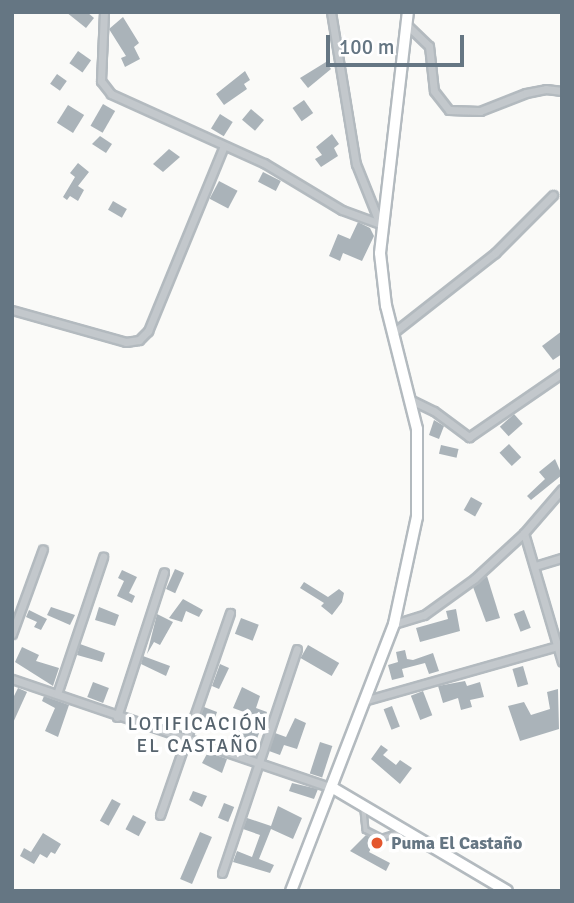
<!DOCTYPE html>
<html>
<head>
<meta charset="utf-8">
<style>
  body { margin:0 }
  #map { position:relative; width:574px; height:903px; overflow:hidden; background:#fafaf8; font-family:Signika,sans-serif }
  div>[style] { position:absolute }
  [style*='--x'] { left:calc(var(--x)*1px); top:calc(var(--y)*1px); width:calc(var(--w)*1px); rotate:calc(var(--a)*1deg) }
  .building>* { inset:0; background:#aab3b9; transform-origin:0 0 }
  .roads { filter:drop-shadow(2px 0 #b3babf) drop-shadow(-2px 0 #b3babf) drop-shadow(0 2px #b3babf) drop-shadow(0 -2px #b3babf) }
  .lane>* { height:3.5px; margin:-1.75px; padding:0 1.75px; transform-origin:1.75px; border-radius:1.75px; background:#c3c8cc }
  .street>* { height:7px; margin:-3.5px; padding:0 3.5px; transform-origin:3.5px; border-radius:3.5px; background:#c3c8cc }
  .secondary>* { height:10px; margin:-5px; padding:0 5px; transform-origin:5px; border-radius:5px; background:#fff }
  .dots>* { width:19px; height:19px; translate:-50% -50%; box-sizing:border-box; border:4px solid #fff; border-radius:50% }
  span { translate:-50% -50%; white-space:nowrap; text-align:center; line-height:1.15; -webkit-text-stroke:7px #fff; paint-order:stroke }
  .poi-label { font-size:18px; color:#657683; font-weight:700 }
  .left { translate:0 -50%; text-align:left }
  .neighbourhood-label { font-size:19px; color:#57646e; letter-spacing:2px }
  .frame { position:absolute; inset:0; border:14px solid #657683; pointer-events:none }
  .scale { position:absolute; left:326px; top:35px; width:138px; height:32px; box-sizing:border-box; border:4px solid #657683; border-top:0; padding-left:9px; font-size:21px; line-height:24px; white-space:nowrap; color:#657683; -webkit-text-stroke:5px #fff; paint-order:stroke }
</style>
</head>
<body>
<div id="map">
  <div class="building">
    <div style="clip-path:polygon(66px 12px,87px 12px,94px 18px,86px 28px)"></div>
    <div style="clip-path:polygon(123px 17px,139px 43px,134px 47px,140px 59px,125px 67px,121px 58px,126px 56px,109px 29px)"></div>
    <div style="left:78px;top:51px;width:16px;height:15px;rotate:35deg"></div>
    <div style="clip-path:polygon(326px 62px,331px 69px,308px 88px,300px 78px)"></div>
    <div style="clip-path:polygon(245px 71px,250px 80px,244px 84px,247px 89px,224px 105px,216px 94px)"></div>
    <div style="left:57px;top:74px;width:12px;height:12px;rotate:35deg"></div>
    <div style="left:304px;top:100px;width:16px;height:14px;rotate:55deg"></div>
    <div style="left:103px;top:104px;width:14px;height:25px;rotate:30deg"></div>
    <div style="left:68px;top:105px;width:19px;height:21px;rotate:32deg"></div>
    <div style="left:251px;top:109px;width:17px;height:14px;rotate:40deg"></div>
    <div style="left:220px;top:114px;width:15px;height:17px;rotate:32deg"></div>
    <div style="clip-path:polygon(332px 134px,339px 144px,334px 148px,338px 156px,321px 167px,315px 159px,322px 155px,316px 147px)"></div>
    <div style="clip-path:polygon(100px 136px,112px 144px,106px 153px,92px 144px)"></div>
    <div style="clip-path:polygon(169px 149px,180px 157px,163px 172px,153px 164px)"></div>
    <div style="clip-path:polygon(78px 163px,89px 172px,78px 186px,84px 190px,78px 201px,70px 196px,67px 200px,63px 197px,75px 177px,70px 173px)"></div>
    <div style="left:263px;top:172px;width:20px;height:11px;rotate:27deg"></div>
    <div style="left:219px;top:181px;width:21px;height:20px;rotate:28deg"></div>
    <div style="left:113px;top:201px;width:16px;height:10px;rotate:30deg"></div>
    <div style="clip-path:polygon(358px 222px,370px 228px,374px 236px,362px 261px,343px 253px,340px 261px,329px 256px,338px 234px,350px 239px)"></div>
    <div style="clip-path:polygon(562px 331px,562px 354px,553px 360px,542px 346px)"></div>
    <div style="left:514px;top:414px;width:13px;height:19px;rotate:48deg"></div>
    <div style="clip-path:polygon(434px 420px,444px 426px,439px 439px,429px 435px)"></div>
    <div style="left:509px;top:444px;width:18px;height:13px;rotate:47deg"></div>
    <div style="left:441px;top:445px;width:18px;height:9px;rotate:13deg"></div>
    <div style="clip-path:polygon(555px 459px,562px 475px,531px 500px,527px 496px,545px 479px,539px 472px)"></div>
    <div style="left:471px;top:497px;width:13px;height:15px;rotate:29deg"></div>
    <div style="left:175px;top:569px;width:10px;height:22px;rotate:24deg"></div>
    <div style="clip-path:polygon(122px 570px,137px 577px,129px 593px,135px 596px,132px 603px,117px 596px,124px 581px,118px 578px)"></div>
    <div style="clip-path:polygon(487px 576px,500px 618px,486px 622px,473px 587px)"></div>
    <div style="clip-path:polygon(304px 582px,328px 597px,339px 589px,344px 593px,342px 602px,332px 615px,321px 606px,324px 603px,300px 588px)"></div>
    <div style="clip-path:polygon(183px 599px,203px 610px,199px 617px,186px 611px,182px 622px,169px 618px)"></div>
    <div style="clip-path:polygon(51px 607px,75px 615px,70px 625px,47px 615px)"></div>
    <div style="clip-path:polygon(99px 607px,119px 615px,115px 626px,95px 620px)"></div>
    <div style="clip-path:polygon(456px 609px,460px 631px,420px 642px,416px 628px,448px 619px,446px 611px)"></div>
    <div style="clip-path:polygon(29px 610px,47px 619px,41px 630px,34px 627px,37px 622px,26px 617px)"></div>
    <div style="left:524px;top:610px;width:19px;height:11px;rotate:69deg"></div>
    <div style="clip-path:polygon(157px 614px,173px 622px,160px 645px,154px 642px,147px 654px)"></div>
    <div style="left:241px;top:618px;width:19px;height:17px;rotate:21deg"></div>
    <div style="clip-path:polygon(80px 644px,105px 653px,102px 662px,77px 655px)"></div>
    <div style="left:308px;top:645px;width:36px;height:15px;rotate:30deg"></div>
    <div style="clip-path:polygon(22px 647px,39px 655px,36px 661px,59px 668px,53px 686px,15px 662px)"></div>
    <div style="clip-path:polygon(405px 650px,407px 659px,413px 660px,433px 653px,439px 671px,429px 674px,425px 663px,402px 669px,404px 677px,392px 680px,388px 665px,398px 662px,396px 652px)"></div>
    <div style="clip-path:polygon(143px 656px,170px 666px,166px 676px,141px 664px)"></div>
    <div style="clip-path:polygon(220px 664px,229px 668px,219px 689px,212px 686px)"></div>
    <div style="left:523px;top:666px;width:19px;height:11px;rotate:74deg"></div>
    <div style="clip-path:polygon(465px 681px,467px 686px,480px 682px,484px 697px,470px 700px,472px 707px,461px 710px,458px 698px,443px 703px,438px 686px)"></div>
    <div style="left:93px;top:682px;width:17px;height:16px;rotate:21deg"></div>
    <div style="clip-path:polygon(242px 687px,260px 696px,256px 708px,267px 712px,255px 744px,234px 737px,244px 712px,233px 708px)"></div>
    <div style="clip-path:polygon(18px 688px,27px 692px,12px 725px,12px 700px)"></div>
    <div style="clip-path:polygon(558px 689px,559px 729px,520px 741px,508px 706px,524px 702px,531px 715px,550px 709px,547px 692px)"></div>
    <div style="left:423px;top:691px;width:26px;height:13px;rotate:69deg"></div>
    <div style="clip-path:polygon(44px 696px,69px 705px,58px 737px,45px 731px,55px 708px,42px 701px)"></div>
    <div style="left:392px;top:706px;width:22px;height:9px;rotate:69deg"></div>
    <div style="left:204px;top:707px;width:14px;height:14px;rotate:21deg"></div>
    <div style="clip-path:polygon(295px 718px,306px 723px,297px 749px,284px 745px,280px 755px,269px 751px,275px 733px,286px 737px)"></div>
    <div style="left:320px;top:742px;width:13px;height:33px;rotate:18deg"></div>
    <div style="clip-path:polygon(381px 745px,388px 750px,383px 755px,396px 765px,400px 760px,412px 768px,400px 784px,371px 759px)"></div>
    <div style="clip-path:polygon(208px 752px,227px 759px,222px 773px,202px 763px)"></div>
    <div style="clip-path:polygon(292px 783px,318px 789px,314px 799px,289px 791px)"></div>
    <div style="clip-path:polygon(193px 791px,207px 796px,202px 807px,189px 800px)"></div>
    <div style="left:112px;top:799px;width:10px;height:25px;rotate:29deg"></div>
    <div style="left:224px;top:803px;width:11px;height:16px;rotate:22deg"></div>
    <div style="clip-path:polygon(278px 806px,302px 818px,293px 839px,271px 829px,259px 859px,274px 865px,270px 873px,233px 862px,237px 851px,252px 857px,260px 835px,243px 829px,247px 818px,271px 826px)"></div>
    <div style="left:133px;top:815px;width:15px;height:16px;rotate:28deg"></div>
    <div style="left:200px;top:832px;width:13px;height:51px;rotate:23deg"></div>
    <div style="clip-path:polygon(43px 833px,61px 844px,55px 854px,51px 852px,47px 858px,40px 854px,34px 864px,20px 856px,24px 848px,31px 852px)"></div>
    <div style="clip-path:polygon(366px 835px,376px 840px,369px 852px,390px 863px,386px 871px,350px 851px)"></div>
  </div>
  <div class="roads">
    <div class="lane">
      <div style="--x:364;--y:811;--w:19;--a:84"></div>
      <div style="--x:366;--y:830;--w:18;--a:27"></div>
      <div style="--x:382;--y:838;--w:22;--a:-18"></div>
    </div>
    <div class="street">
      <div style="--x:104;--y:12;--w:69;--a:92.5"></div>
      <div style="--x:101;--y:81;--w:16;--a:52"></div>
      <div style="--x:111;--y:94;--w:168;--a:24.3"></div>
      <div style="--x:264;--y:163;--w:91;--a:31.1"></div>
      <div style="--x:342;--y:210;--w:40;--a:20.2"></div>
      <div style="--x:331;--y:12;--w:154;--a:80.7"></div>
      <div style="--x:356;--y:164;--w:65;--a:68.2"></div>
      <div style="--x:407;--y:25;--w:30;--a:44"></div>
      <div style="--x:429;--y:46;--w:45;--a:83.7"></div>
      <div style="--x:434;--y:91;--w:24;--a:52"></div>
      <div style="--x:449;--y:110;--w:31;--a:2"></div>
      <div style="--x:480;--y:111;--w:49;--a:-21.4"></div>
      <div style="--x:526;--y:93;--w:20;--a:-11"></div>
      <div style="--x:546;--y:89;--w:16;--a:7"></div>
      <div style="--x:12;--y:310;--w:118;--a:15.7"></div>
      <div style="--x:126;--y:342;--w:13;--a:-9"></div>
      <div style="--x:139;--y:340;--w:13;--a:-45"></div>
      <div style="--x:148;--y:331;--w:200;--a:-67.7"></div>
      <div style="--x:393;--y:333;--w:130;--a:-38.1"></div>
      <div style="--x:495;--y:253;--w:82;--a:-45"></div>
      <div style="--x:411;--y:400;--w:25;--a:26"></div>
      <div style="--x:434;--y:411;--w:44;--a:36.6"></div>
      <div style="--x:469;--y:437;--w:113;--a:-34.5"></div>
      <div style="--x:524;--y:533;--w:134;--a:73.6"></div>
      <div style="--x:535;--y:566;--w:28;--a:-17"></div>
      <div style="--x:394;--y:624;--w:31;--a:-17"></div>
      <div style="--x:424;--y:615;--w:62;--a:-35.8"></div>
      <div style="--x:474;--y:579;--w:68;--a:-42.6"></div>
      <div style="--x:524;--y:533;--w:58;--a:-49.2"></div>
      <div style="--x:12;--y:634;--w:90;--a:-70"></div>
      <div style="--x:12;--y:679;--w:339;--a:18.8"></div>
      <div style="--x:57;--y:694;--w:145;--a:-71.4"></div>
      <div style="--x:367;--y:700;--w:203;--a:-15.8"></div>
      <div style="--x:117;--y:717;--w:152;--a:-72"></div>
      <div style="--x:160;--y:815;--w:214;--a:-70.9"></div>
      <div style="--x:222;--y:873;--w:236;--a:-71.5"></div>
    </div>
    <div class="secondary">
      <div style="--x:333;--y:788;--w:202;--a:30.6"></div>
      <div style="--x:291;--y:891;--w:286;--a:-68.9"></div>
      <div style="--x:394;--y:624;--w:109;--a:-77.9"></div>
      <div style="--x:417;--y:517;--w:88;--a:-90"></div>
      <div style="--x:417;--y:429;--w:127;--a:-104.1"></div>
      <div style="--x:386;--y:306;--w:53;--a:-96.5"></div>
      <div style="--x:380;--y:253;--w:243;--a:-83.4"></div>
    </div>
  </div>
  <div class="dots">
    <div style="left:377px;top:843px;background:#e4572e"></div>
  </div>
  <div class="poi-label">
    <span class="left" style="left:391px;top:843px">Puma El Castaño</span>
  </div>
  <div class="neighbourhood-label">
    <span style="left:198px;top:736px">LOTIFICACIÓN<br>EL CASTAÑO</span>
  </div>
  <div class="frame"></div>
  <div class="scale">100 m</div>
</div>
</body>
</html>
